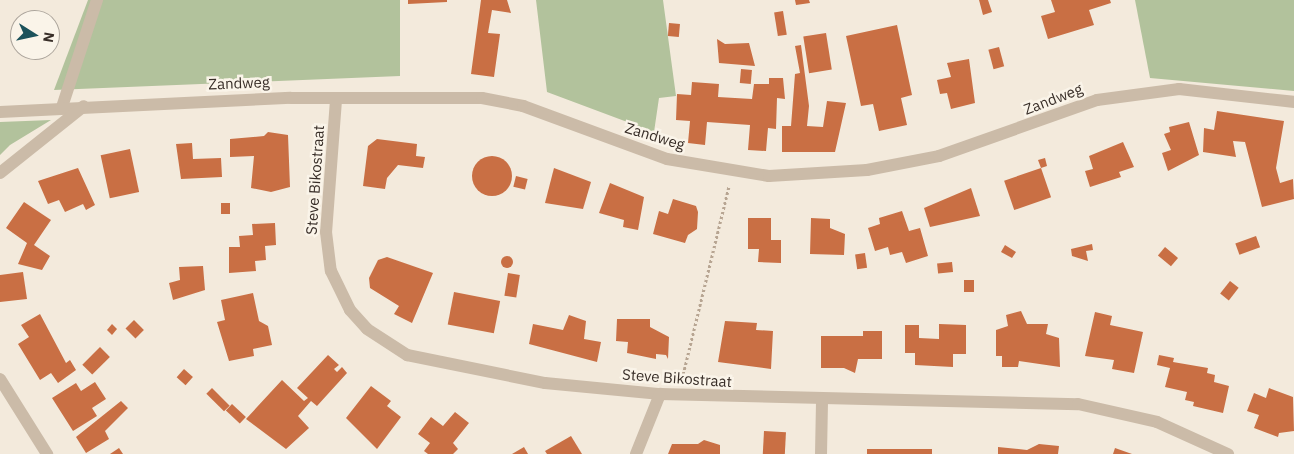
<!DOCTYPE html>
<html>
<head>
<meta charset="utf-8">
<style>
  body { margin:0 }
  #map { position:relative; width:1294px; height:454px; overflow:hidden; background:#f3eadc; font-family:"IBM Plex Sans",sans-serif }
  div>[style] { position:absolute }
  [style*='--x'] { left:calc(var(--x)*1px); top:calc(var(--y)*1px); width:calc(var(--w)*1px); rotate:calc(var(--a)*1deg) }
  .green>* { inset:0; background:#b2c29c }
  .building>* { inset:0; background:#c96f44; transform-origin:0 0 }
  .round { border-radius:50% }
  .path>* { height:3px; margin-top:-1.5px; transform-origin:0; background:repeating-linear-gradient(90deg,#b7a592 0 2.5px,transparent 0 5px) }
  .minor>* { height:12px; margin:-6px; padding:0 6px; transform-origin:6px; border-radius:6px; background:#cbbba8 }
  span { translate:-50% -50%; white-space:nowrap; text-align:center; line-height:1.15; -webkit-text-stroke:5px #faf4e9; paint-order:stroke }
  .street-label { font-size:15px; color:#382e28 }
  .north { position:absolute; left:10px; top:10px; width:50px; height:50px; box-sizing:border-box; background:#faf4e9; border:1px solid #aca59c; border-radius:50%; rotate:100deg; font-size:14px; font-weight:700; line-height:20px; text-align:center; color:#382e28 }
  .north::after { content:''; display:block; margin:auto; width:18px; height:22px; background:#1c525b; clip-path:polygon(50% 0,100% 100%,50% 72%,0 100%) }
</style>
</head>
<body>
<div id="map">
  <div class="green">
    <div style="clip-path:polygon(88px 0,400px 0,400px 76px,54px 90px)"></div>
    <div style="clip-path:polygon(536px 0,663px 0,676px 96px,659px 98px,654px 132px,547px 92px)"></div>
    <div style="clip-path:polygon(1135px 0,1294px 0,1294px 91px,1150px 78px)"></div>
    <div style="clip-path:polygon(51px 120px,10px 145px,0 155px,0 122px)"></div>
  </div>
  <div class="building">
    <div style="clip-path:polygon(408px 0,447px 0,447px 2px,408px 4px)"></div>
    <div style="clip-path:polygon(481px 0,507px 0,511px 13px,492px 10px,488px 33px,500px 34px,494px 77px,471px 74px)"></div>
    <div style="clip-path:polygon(795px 0,809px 0,810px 3px,796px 5px)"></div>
    <div style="clip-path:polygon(979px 0,988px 0,992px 12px,983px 15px)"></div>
    <div style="clip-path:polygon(1051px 0,1110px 0,1111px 3px,1089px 10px,1094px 25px,1048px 39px,1041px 16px,1055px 12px)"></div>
    <div style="left:783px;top:11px;width:24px;height:9px;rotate:81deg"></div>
    <div style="left:669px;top:23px;width:11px;height:13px;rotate:5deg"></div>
    <div style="clip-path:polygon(897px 25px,912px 95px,901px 98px,907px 125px,879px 131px,873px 104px,861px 106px,846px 36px)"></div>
    <div style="left:826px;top:33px;width:37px;height:23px;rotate:81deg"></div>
    <div style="clip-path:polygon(717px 39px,725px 44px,749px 43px,755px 66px,719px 63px)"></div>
    <div style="clip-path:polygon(801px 45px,809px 106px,807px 126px,823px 127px,827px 101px,846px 103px,835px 152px,782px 152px,782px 126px,791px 126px,795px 74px,800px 73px,795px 46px)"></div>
    <div style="left:999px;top:47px;width:20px;height:11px;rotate:75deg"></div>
    <div style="clip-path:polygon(969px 59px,975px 103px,951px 109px,947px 93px,940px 94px,937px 80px,951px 77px,947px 63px)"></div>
    <div style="left:741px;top:69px;width:11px;height:14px;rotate:5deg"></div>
    <div style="clip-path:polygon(769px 78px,783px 78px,785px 99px,777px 98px,776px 129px,768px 128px,766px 151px,748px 150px,750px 125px,707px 122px,705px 145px,688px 143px,690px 121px,676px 120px,677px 94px,691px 95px,692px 82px,719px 84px,718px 97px,752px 99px,754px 84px,769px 84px)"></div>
    <div style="clip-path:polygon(1217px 111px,1284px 121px,1276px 168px,1280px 183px,1293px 179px,1294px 199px,1262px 207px,1245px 142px,1233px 141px,1236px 157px,1203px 152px,1204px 128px,1214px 130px)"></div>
    <div style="clip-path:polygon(1189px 122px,1199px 155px,1168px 171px,1162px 153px,1171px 150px,1164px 134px,1170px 132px,1169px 127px)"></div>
    <div style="clip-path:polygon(268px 132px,288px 135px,290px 187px,271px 192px,251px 188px,254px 156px,230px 157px,230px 139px,264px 136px)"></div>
    <div style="clip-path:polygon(377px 139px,417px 144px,416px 156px,425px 157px,423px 168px,398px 165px,387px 178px,385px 189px,363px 186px,368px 146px)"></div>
    <div style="clip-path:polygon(1123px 142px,1134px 167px,1119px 172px,1121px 177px,1090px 187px,1085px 171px,1093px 169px,1089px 156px)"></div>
    <div style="clip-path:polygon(192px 143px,193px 159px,221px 158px,222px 177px,181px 179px,176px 144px)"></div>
    <div style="left:130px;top:149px;width:44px;height:30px;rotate:78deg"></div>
    <div class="round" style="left:472px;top:156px;width:40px;height:40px"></div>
    <div style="clip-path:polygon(1045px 158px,1047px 166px,1041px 168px,1038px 160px)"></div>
    <div style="clip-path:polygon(78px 168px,95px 205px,86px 210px,83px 204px,65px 212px,59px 200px,48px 204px,38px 181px)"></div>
    <div style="clip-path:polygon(554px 168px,591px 182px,583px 209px,545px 203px)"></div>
    <div style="left:1041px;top:168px;width:31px;height:39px;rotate:71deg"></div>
    <div style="left:516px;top:176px;width:12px;height:11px;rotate:14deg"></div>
    <div style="clip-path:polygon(610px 183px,644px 197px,638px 230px,623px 227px,624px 220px,599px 213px)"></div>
    <div style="clip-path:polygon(971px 188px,980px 216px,930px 227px,924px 208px)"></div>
    <div style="clip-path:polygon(673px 199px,696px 206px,698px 212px,697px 229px,688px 235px,685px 243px,653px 234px,659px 211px,668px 214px)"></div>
    <div style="clip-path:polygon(24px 202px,51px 220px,34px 245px,50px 256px,42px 270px,18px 264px,27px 243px,6px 228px)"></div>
    <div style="left:221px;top:203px;width:9px;height:11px"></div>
    <div style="clip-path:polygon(902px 211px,909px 231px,920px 228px,928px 256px,906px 263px,902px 252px,890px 255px,888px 247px,875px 251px,868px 228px,880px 224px,879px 218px)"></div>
    <div style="clip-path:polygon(748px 218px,771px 218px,771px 240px,781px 240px,781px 263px,758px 262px,759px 249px,748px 249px)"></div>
    <div style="clip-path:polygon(811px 218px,830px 219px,830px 228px,845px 234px,844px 255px,810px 254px)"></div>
    <div style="clip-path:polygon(275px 223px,276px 245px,265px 246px,266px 260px,255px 261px,256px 271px,229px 273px,229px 247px,240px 247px,239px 236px,253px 235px,252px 224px)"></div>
    <div style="left:1256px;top:236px;width:12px;height:22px;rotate:70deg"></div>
    <div style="clip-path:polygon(1092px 244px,1093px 250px,1086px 251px,1088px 261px,1072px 256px,1071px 249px)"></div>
    <div style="clip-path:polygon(1005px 245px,1016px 252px,1012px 258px,1001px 252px)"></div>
    <div style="left:1165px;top:247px;width:17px;height:11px;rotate:40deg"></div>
    <div style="left:865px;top:253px;width:15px;height:10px;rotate:82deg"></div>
    <div class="round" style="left:501px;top:256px;width:12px;height:12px"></div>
    <div style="clip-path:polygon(387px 257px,433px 273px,412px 323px,394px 314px,399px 306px,370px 288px,369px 278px,378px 260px)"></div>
    <div style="left:952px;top:262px;width:10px;height:15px;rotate:84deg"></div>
    <div style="clip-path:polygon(203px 266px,205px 290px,173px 300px,169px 283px,180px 280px,179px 267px)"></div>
    <div style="clip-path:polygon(23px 272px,27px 299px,0 302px,0 275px)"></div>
    <div style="left:508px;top:273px;width:12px;height:23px;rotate:9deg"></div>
    <div style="left:964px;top:280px;width:10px;height:12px"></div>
    <div style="left:1230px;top:281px;width:11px;height:16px;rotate:38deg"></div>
    <div style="left:454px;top:292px;width:47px;height:33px;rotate:11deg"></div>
    <div style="clip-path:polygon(253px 293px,259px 321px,268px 326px,272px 345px,253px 349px,254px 356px,229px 361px,217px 322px,225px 320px,221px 300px)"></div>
    <div style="clip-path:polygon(1021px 311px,1027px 324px,1048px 324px,1046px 334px,1059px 338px,1060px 367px,1019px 361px,1018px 367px,1002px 367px,1002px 356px,996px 356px,996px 330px,1008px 326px,1006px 315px)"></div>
    <div style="clip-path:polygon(1095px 312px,1112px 316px,1110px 325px,1143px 332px,1134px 373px,1112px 369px,1114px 360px,1085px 356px)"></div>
    <div style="clip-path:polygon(40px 314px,66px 363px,70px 360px,76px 370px,58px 383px,51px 373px,40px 380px,18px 344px,29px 337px,21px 325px)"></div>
    <div style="clip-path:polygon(569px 315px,586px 321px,584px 339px,601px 342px,597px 362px,529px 344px,533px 324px,563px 330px)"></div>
    <div style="clip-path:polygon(617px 319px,650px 319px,650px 327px,669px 337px,668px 359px,666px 355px,656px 354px,656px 359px,627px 353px,628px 342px,616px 341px)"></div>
    <div style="left:134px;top:320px;width:14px;height:12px;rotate:45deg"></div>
    <div style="clip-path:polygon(725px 321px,757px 323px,756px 330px,773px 331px,771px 369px,718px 362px)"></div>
    <div style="clip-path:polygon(112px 324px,117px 329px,112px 335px,107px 330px)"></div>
    <div style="clip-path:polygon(939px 324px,966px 325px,966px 354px,953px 354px,953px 367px,915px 365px,915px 353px,905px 353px,905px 325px,919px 325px,919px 338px,939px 339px)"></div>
    <div style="clip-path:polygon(863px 331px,882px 331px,882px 359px,858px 359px,855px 373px,844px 368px,821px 368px,821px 336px,863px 336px)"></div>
    <div style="left:100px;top:347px;width:14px;height:25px;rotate:45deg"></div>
    <div style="clip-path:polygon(328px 355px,339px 365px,334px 369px,337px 372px,342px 367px,347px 373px,317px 406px,311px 401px,298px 416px,309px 428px,286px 449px,246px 419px,282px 380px,304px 401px,308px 398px,297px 388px)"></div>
    <div style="clip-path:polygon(1159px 355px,1174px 358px,1173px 362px,1208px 368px,1207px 373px,1215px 375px,1214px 382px,1229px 386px,1223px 413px,1193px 406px,1194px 402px,1185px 400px,1187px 392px,1165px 387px,1170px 368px,1157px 365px)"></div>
    <div style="left:184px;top:369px;width:12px;height:11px;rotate:42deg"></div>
    <div style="clip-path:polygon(95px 382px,106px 399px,92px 408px,97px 416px,73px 431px,52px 398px,76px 383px,81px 391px)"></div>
    <div style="clip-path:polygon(371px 386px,391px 401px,387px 406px,401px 417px,377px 449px,346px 418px)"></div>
    <div style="left:212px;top:388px;width:25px;height:8px;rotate:45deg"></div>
    <div style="clip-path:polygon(1269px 388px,1293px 397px,1294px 431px,1279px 433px,1278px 437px,1254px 428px,1259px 415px,1247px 411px,1254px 393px,1266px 398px)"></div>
    <div style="clip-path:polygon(121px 401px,128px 408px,105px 431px,109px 439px,86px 453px,76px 437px)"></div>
    <div style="left:232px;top:404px;width:19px;height:9px;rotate:43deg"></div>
    <div style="clip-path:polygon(455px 412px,469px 423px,453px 443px,458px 449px,453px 454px,428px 454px,424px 451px,430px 443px,418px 434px,431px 417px,443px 426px)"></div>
    <div style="left:764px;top:431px;width:22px;height:23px;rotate:3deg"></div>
    <div style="clip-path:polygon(571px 436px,582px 454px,547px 454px,545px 451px)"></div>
    <div style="clip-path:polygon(704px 440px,720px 445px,720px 454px,668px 454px,672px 444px,698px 444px)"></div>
    <div style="clip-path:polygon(1039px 444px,1059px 446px,1058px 454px,998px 454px,998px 447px,1027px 450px)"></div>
    <div style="clip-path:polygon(524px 447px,528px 454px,512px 454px)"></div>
    <div style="clip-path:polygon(119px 448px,123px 454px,110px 454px)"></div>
    <div style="clip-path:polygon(1115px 448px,1132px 454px,1113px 454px)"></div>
    <div style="left:867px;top:449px;width:65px;height:5px"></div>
  </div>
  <div class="path">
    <div style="--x:682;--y:379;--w:199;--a:-76.3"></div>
  </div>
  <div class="minor">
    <div style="--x:336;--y:100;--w:132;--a:94.3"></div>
    <div style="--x:326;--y:232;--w:39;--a:83"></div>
    <div style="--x:331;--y:271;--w:43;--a:64"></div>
    <div style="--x:350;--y:310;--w:25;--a:48"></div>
    <div style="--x:367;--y:329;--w:48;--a:33"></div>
    <div style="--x:407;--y:355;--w:141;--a:11.5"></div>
    <div style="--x:545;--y:383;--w:116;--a:5.5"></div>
    <div style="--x:660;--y:394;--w:418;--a:1.4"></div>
    <div style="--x:1078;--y:404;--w:81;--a:12.8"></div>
    <div style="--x:1157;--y:422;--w:78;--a:24.3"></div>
    <div style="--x:62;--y:107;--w:113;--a:-71.9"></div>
    <div style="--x:0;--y:112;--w:291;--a:-2.8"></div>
    <div style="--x:291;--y:98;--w:191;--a:0"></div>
    <div style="--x:482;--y:98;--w:42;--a:11"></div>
    <div style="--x:523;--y:106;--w:153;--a:20.2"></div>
    <div style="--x:667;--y:159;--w:103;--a:9.5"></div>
    <div style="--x:769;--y:176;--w:98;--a:-3.5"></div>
    <div style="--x:867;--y:170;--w:73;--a:-11"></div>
    <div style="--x:939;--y:156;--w:168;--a:-19.5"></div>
    <div style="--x:1097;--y:100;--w:83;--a:-7.6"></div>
    <div style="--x:1179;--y:89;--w:116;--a:6.4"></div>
    <div style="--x:0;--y:173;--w:107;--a:-38.6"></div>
    <div style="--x:0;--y:379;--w:89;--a:57.9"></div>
    <div style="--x:636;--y:454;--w:65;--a:-68.2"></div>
    <div style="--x:821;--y:454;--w:53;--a:-88.9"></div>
  </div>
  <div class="street-label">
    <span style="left:239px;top:83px;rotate:-2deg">Zandweg</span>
    <span style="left:1053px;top:99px;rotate:-21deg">Zandweg</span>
    <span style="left:655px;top:136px;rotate:17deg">Zandweg</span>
    <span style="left:315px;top:180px;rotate:-86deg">Steve Bikostraat</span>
    <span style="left:677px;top:378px;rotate:4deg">Steve Bikostraat</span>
  </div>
  <div class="north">N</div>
</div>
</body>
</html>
